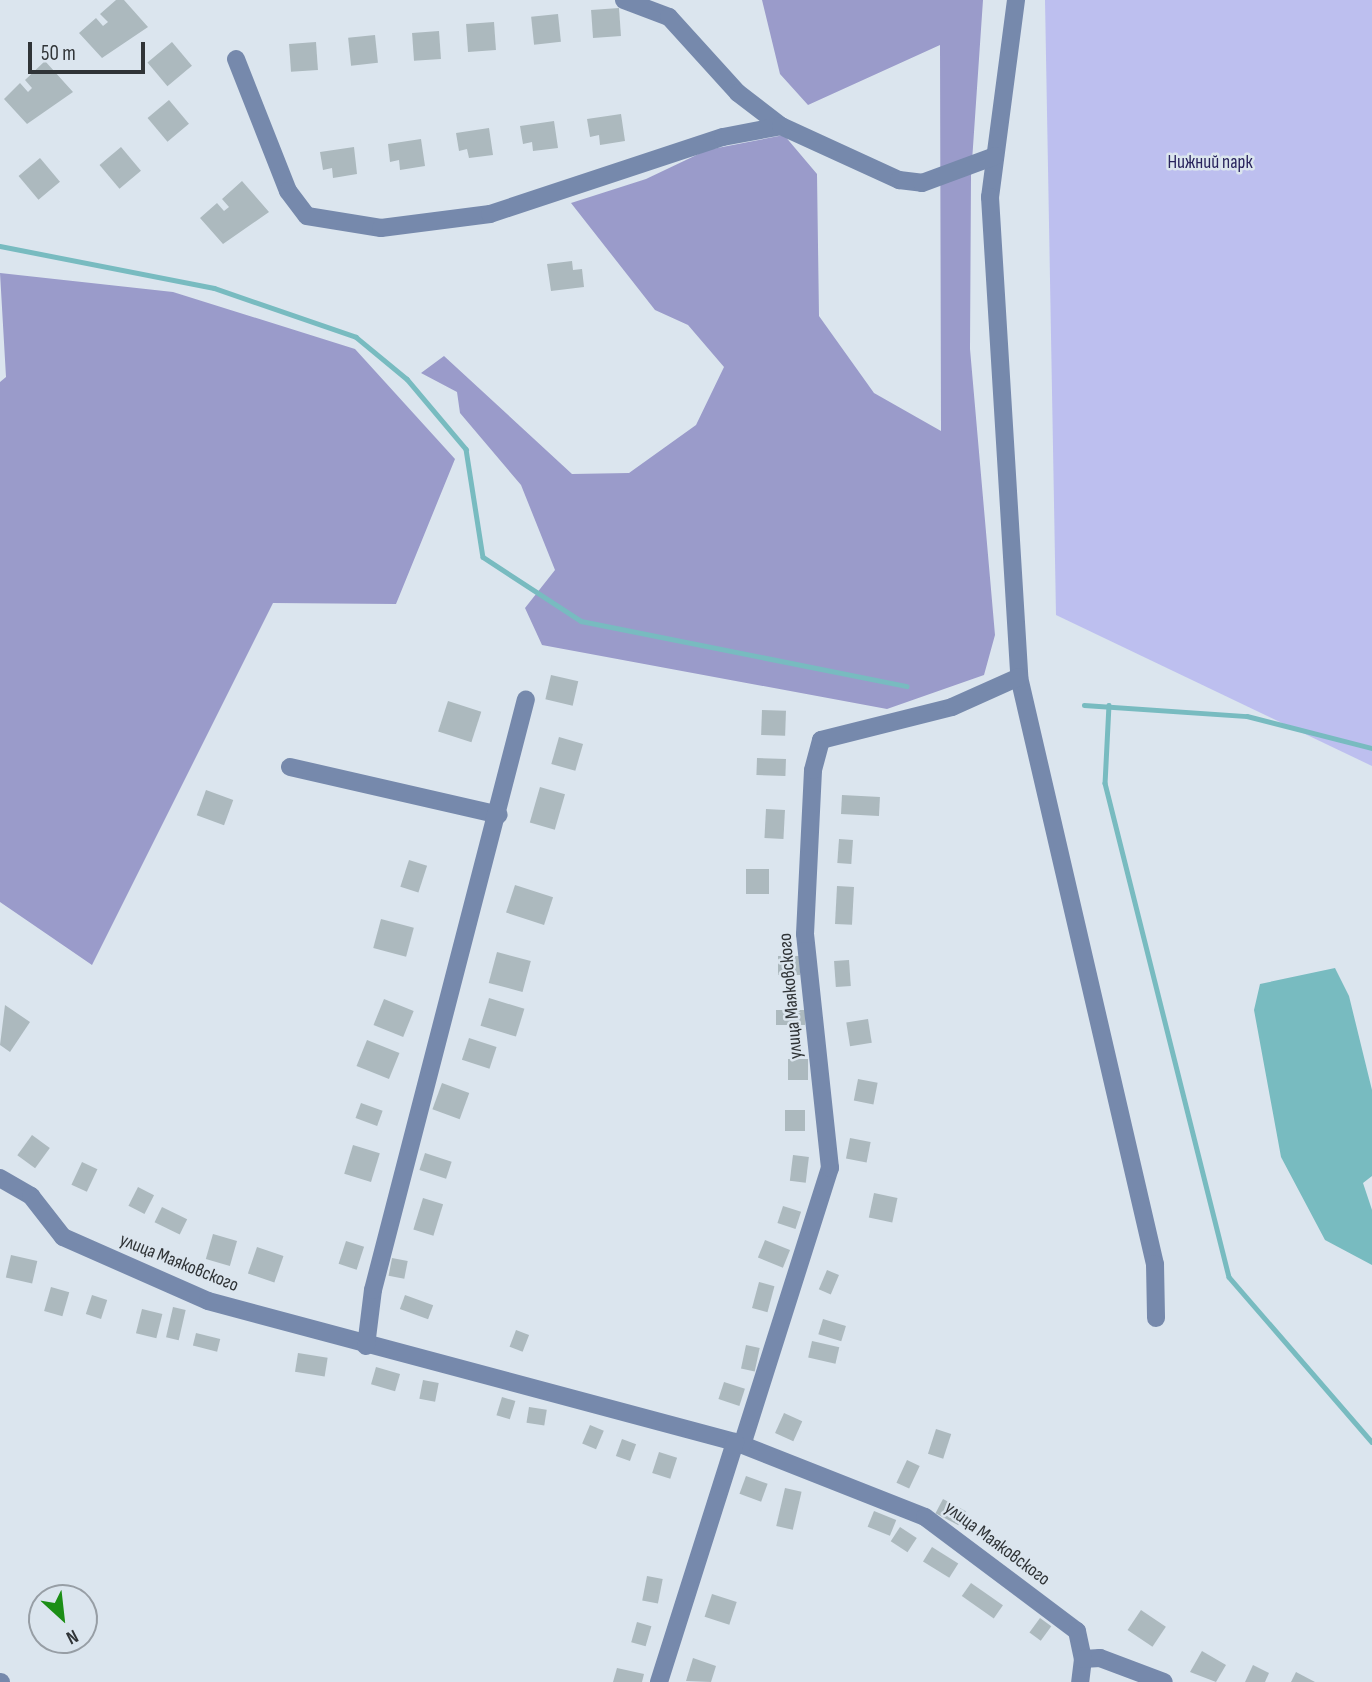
<!DOCTYPE html>
<html>
<head>
<meta charset="utf-8">
<style>
  body { margin:0 }
  #map { position:relative; width:1372px; height:1682px; overflow:hidden; background:#dbe5ee; font-family:"Sofia Sans Condensed",sans-serif }
  div>[style] { position:absolute }
  [style*='--x'] { left:calc(var(--x)*1px); top:calc(var(--y)*1px); width:calc(var(--w)*1px); rotate:calc(var(--a)*1deg) }
  .green>* { inset:0; background:#bdbfef }
  .forest>* { inset:0; background:#9a9bca }
  .water>* { inset:0; background:#78bbc0 }
  .stream>* { height:4.5px; margin:-2.25px; padding:0 2.25px; transform-origin:2.25px; border-radius:2.25px; background:#78bbc0 }
  .building>* { inset:0; background:#acb9be; transform-origin:0 0 }
  .minor>* { height:18px; margin:-9px; padding:0 9px; transform-origin:9px; border-radius:9px; background:#7689ac }
  span { translate:-50% -50%; white-space:nowrap; text-align:center; line-height:1.15; -webkit-text-stroke:5px #dbe5ee; paint-order:stroke }
  .park-label { font-size:19px; color:#29245d }
  .street-label { font-size:19px; color:#303437 }
  .north { position:absolute; left:28px; top:1584px; width:70px; height:70px; box-sizing:border-box; background:#dbe5ee; border:2px solid #979ea5; border-radius:50%; rotate:153deg; font-size:19px; font-weight:700; line-height:28px; text-align:center; color:#303437 }
  .north::after { content:''; display:block; margin:auto; width:24px; height:32px; background:#1c8e16; clip-path:polygon(50% 0,100% 100%,50% 72%,0 100%) }
  .scale { position:absolute; left:28px; top:42px; width:117px; height:32px; box-sizing:border-box; border:4px solid #303437; border-top:0; padding-left:9px; font-size:21px; line-height:24px; white-space:nowrap; color:#303437; -webkit-text-stroke:5px #dbe5ee; paint-order:stroke }
</style>
</head>
<body>
<div id="map">
  <div class="green">
    <div style="clip-path:polygon(1045px 0,1372px 0,1372px 766px,1056px 615px)"></div>
  </div>
  <div class="forest">
    <div style="clip-path:polygon(762px 0,983px 0,971px 176px,970px 349px,995px 635px,984px 675px,887px 709px,542px 645px,525px 608px,555px 570px,521px 485px,460px 413px,457px 392px,421px 373px,444px 356px,572px 474px,629px 473px,696px 425px,724px 367px,688px 325px,655px 310px,571px 203px,646px 179px,707px 150px,784px 135px,817px 174px,819px 316px,874px 393px,941px 431px,940px 45px,808px 105px,780px 74px)"></div>
    <div style="clip-path:polygon(0 273px,173px 292px,355px 349px,455px 459px,396px 604px,273px 603px,92px 965px,0 902px,0 382px,6px 377px)"></div>
  </div>
  <div class="water">
    <div style="clip-path:polygon(1335px 968px,1349px 996px,1372px 1090px,1372px 1176px,1363px 1183px,1372px 1210px,1372px 1265px,1325px 1240px,1281px 1157px,1254px 1010px,1260px 984px)"></div>
  </div>
  <div class="stream">
    <div style="--x:0;--y:246;--w:218;--a:11.1"></div>
    <div style="--x:214;--y:288;--w:150;--a:19"></div>
    <div style="--x:356;--y:337;--w:66;--a:39.5"></div>
    <div style="--x:407;--y:379;--w:92;--a:49.9"></div>
    <div style="--x:466;--y:449;--w:109;--a:81.1"></div>
    <div style="--x:483;--y:557;--w:117;--a:33.1"></div>
    <div style="--x:581;--y:621;--w:332;--a:11.3"></div>
    <div style="--x:1084;--y:705;--w:163;--a:3.9"></div>
    <div style="--x:1247;--y:716;--w:129;--a:14.4"></div>
    <div style="--x:1109;--y:705;--w:78;--a:92.9"></div>
    <div style="--x:1105;--y:783;--w:509;--a:75.91"></div>
    <div style="--x:1229;--y:1277;--w:218;--a:49.1"></div>
  </div>
  <div class="building">
    <div style="clip-path:polygon(116px 0,124px 0,148px 27px,102px 58px,79px 33px,96px 18px,103px 26px,108px 22px,100px 14px)"></div>
    <div style="left:619px;top:8px;width:28px;height:28px;rotate:86deg"></div>
    <div style="left:558px;top:14px;width:28px;height:27px;rotate:84deg"></div>
    <div style="left:494px;top:22px;width:28px;height:28px;rotate:86deg"></div>
    <div style="left:439px;top:31px;width:28px;height:27px;rotate:86deg"></div>
    <div style="left:375px;top:35px;width:28px;height:27px;rotate:84deg"></div>
    <div style="left:172px;top:42px;width:31px;height:32px;rotate:50deg"></div>
    <div style="left:316px;top:42px;width:28px;height:27px;rotate:86deg"></div>
    <div style="clip-path:polygon(45px 61px,73px 92px,27px 124px,4px 99px,20px 83px,28px 92px,32px 88px,25px 80px)"></div>
    <div style="left:169px;top:100px;width:31px;height:28px;rotate:50deg"></div>
    <div style="clip-path:polygon(621px 114px,625px 141px,600px 145px,599px 135px,590px 137px,587px 119px)"></div>
    <div style="clip-path:polygon(554px 121px,558px 148px,533px 151px,532px 142px,523px 144px,520px 126px)"></div>
    <div style="clip-path:polygon(489px 128px,493px 155px,469px 158px,467px 149px,459px 151px,456px 133px)"></div>
    <div style="clip-path:polygon(421px 139px,425px 166px,400px 170px,399px 160px,390px 162px,388px 144px)"></div>
    <div style="left:121px;top:147px;width:31px;height:28px;rotate:50deg"></div>
    <div style="clip-path:polygon(354px 147px,357px 174px,333px 178px,332px 168px,323px 170px,320px 152px)"></div>
    <div style="left:40px;top:158px;width:31px;height:28px;rotate:50deg"></div>
    <div style="clip-path:polygon(242px 181px,269px 212px,223px 244px,200px 218px,217px 203px,224px 211px,229px 207px,222px 199px)"></div>
    <div style="clip-path:polygon(572px 261px,573px 270px,582px 269px,584px 287px,551px 291px,547px 264px)"></div>
    <div style="left:551px;top:675px;width:28px;height:25px;rotate:13deg"></div>
    <div style="left:448px;top:701px;width:35px;height:32px;rotate:18deg"></div>
    <div style="left:762px;top:710px;width:24px;height:25px;rotate:2deg"></div>
    <div style="left:559px;top:737px;width:25px;height:28px;rotate:16deg"></div>
    <div style="left:757px;top:758px;width:29px;height:17px;rotate:2deg"></div>
    <div style="left:540px;top:787px;width:26px;height:37px;rotate:16deg"></div>
    <div style="left:206px;top:790px;width:29px;height:27px;rotate:20deg"></div>
    <div style="left:842px;top:795px;width:38px;height:19px;rotate:3deg"></div>
    <div style="left:766px;top:809px;width:19px;height:29px;rotate:3deg"></div>
    <div style="left:839px;top:839px;width:14px;height:24px;rotate:4deg"></div>
    <div style="left:409px;top:860px;width:19px;height:28px;rotate:18deg"></div>
    <div style="left:746px;top:869px;width:23px;height:25px"></div>
    <div style="left:515px;top:885px;width:40px;height:29px;rotate:18deg"></div>
    <div style="left:837px;top:886px;width:17px;height:38px;rotate:3deg"></div>
    <div style="left:381px;top:919px;width:34px;height:30px;rotate:15deg"></div>
    <div style="left:497px;top:952px;width:35px;height:32px;rotate:15deg"></div>
    <div style="left:778px;top:956px;width:22px;height:19px"></div>
    <div style="left:849px;top:960px;width:26px;height:15px;rotate:86deg"></div>
    <div style="left:489px;top:998px;width:37px;height:29px;rotate:17deg"></div>
    <div style="left:384px;top:999px;width:32px;height:28px;rotate:22deg"></div>
    <div style="clip-path:polygon(5px 1005px,30px 1022px,10px 1052px,0 1045px)"></div>
    <div style="left:776px;top:1010px;width:29px;height:15px"></div>
    <div style="left:868px;top:1019px;width:24px;height:22px;rotate:81deg"></div>
    <div style="left:469px;top:1038px;width:29px;height:23px;rotate:18deg"></div>
    <div style="left:367px;top:1040px;width:35px;height:28px;rotate:22deg"></div>
    <div style="left:788px;top:1059px;width:20px;height:21px"></div>
    <div style="left:858px;top:1079px;width:20px;height:22px;rotate:11deg"></div>
    <div style="left:442px;top:1083px;width:29px;height:28px;rotate:20deg"></div>
    <div style="left:361px;top:1103px;width:23px;height:16px;rotate:20deg"></div>
    <div style="left:785px;top:1110px;width:20px;height:21px"></div>
    <div style="left:32px;top:1135px;width:22px;height:25px;rotate:36deg"></div>
    <div style="left:850px;top:1138px;width:21px;height:21px;rotate:11deg"></div>
    <div style="left:353px;top:1145px;width:28px;height:30px;rotate:17deg"></div>
    <div style="left:425px;top:1153px;width:28px;height:18px;rotate:18deg"></div>
    <div style="left:793px;top:1155px;width:16px;height:26px;rotate:7deg"></div>
    <div style="left:82px;top:1162px;width:17px;height:25px;rotate:25deg"></div>
    <div style="left:138px;top:1187px;width:18px;height:21px;rotate:27deg"></div>
    <div style="left:874px;top:1193px;width:24px;height:25px;rotate:12deg"></div>
    <div style="left:423px;top:1198px;width:21px;height:33px;rotate:17deg"></div>
    <div style="left:783px;top:1206px;width:19px;height:18px;rotate:18deg"></div>
    <div style="left:162px;top:1207px;width:28px;height:17px;rotate:26deg"></div>
    <div style="left:213px;top:1234px;width:25px;height:26px;rotate:16deg"></div>
    <div style="left:765px;top:1240px;width:27px;height:19px;rotate:22deg"></div>
    <div style="left:346px;top:1241px;width:19px;height:24px;rotate:18deg"></div>
    <div style="left:257px;top:1247px;width:28px;height:28px;rotate:19deg"></div>
    <div style="left:11px;top:1255px;width:27px;height:23px;rotate:13deg"></div>
    <div style="left:392px;top:1258px;width:16px;height:18px;rotate:11deg"></div>
    <div style="left:827px;top:1270px;width:13px;height:21px;rotate:23deg"></div>
    <div style="left:759px;top:1282px;width:16px;height:27px;rotate:15deg"></div>
    <div style="left:51px;top:1287px;width:19px;height:25px;rotate:16deg"></div>
    <div style="left:92px;top:1295px;width:16px;height:20px;rotate:18deg"></div>
    <div style="left:405px;top:1295px;width:30px;height:15px;rotate:20deg"></div>
    <div style="left:173px;top:1307px;width:13px;height:31px;rotate:13deg"></div>
    <div style="left:142px;top:1309px;width:21px;height:25px;rotate:14deg"></div>
    <div style="left:823px;top:1319px;width:24px;height:16px;rotate:17deg"></div>
    <div style="left:516px;top:1330px;width:14px;height:18px;rotate:21deg"></div>
    <div style="left:196px;top:1333px;width:25px;height:13px;rotate:14deg"></div>
    <div style="left:812px;top:1341px;width:28px;height:17px;rotate:13deg"></div>
    <div style="left:746px;top:1345px;width:14px;height:24px;rotate:12deg"></div>
    <div style="left:298px;top:1353px;width:30px;height:19px;rotate:9deg"></div>
    <div style="left:376px;top:1367px;width:25px;height:18px;rotate:16deg"></div>
    <div style="left:423px;top:1380px;width:16px;height:19px;rotate:11deg"></div>
    <div style="left:724px;top:1382px;width:22px;height:18px;rotate:18deg"></div>
    <div style="left:502px;top:1397px;width:14px;height:19px;rotate:17deg"></div>
    <div style="left:529px;top:1407px;width:18px;height:16px;rotate:9deg"></div>
    <div style="left:784px;top:1413px;width:20px;height:22px;rotate:24deg"></div>
    <div style="left:590px;top:1425px;width:15px;height:20px;rotate:23deg"></div>
    <div style="left:936px;top:1429px;width:16px;height:26px;rotate:18deg"></div>
    <div style="left:622px;top:1439px;width:15px;height:18px;rotate:20deg"></div>
    <div style="left:659px;top:1452px;width:19px;height:22px;rotate:18deg"></div>
    <div style="left:907px;top:1460px;width:14px;height:25px;rotate:25deg"></div>
    <div style="left:746px;top:1476px;width:23px;height:19px;rotate:20deg"></div>
    <div style="left:785px;top:1488px;width:17px;height:39px;rotate:13deg"></div>
    <div style="left:943px;top:1499px;width:26px;height:16px;rotate:28deg"></div>
    <div style="left:874px;top:1511px;width:24px;height:17px;rotate:22deg"></div>
    <div style="left:900px;top:1527px;width:20px;height:17px;rotate:33deg"></div>
    <div style="left:932px;top:1547px;width:31px;height:17px;rotate:32deg"></div>
    <div style="left:647px;top:1576px;width:16px;height:25px;rotate:11deg"></div>
    <div style="left:971px;top:1583px;width:39px;height:16px;rotate:35deg"></div>
    <div style="left:712px;top:1594px;width:26px;height:24px;rotate:18deg"></div>
    <div style="left:1141px;top:1610px;width:30px;height:24px;rotate:34deg"></div>
    <div style="left:1040px;top:1618px;width:14px;height:18px;rotate:36deg"></div>
    <div style="left:637px;top:1622px;width:15px;height:21px;rotate:16deg"></div>
    <div style="clip-path:polygon(1202px 1651px,1226px 1665px,1216px 1682px,1190px 1672px)"></div>
    <div style="clip-path:polygon(693px 1658px,716px 1666px,711px 1682px,686px 1681px)"></div>
    <div style="clip-path:polygon(1253px 1665px,1269px 1673px,1265px 1682px,1245px 1682px)"></div>
    <div style="clip-path:polygon(617px 1668px,644px 1674px,642px 1682px,613px 1682px)"></div>
    <div style="clip-path:polygon(1296px 1672px,1315px 1682px,1291px 1682px)"></div>
  </div>
  <div class="minor">
    <div style="--x:624;--y:0;--w:48;--a:20.7"></div>
    <div style="--x:669;--y:17;--w:103;--a:47.8"></div>
    <div style="--x:738;--y:93;--w:54;--a:37.5"></div>
    <div style="--x:1016;--y:0;--w:199;--a:97.5"></div>
    <div style="--x:990;--y:197;--w:481;--a:86.5"></div>
    <div style="--x:1019;--y:677;--w:603;--a:76.96"></div>
    <div style="--x:1155;--y:1264;--w:54;--a:88.9"></div>
    <div style="--x:236;--y:59;--w:142;--a:68.5"></div>
    <div style="--x:288;--y:191;--w:31;--a:53"></div>
    <div style="--x:307;--y:216;--w:75;--a:9.2"></div>
    <div style="--x:381;--y:228;--w:110;--a:-7.3"></div>
    <div style="--x:490;--y:214;--w:245;--a:-18.3"></div>
    <div style="--x:723;--y:137;--w:59;--a:-10.7"></div>
    <div style="--x:781;--y:126;--w:130;--a:24.6"></div>
    <div style="--x:899;--y:180;--w:23;--a:7"></div>
    <div style="--x:922;--y:183;--w:78;--a:-20.3"></div>
    <div style="--x:290;--y:767;--w:214;--a:12.9"></div>
    <div style="--x:0;--y:1178;--w:36;--a:30"></div>
    <div style="--x:31;--y:1196;--w:52;--a:52"></div>
    <div style="--x:63;--y:1237;--w:158;--a:23.8"></div>
    <div style="--x:208;--y:1301;--w:546;--a:14.98"></div>
    <div style="--x:735;--y:1442;--w:204;--a:21.5"></div>
    <div style="--x:925;--y:1517;--w:190;--a:36.9"></div>
    <div style="--x:1077;--y:1631;--w:29;--a:78"></div>
    <div style="--x:1083;--y:1659;--w:23;--a:97"></div>
    <div style="--x:366;--y:1346;--w:56;--a:-82.9"></div>
    <div style="--x:373;--y:1290;--w:610;--a:-75.49"></div>
    <div style="--x:742;--y:1445;--w:291;--a:-72.4"></div>
    <div style="--x:830;--y:1168;--w:235;--a:-96.1"></div>
    <div style="--x:805;--y:934;--w:164;--a:-87.2"></div>
    <div style="--x:813;--y:770;--w:31;--a:-75"></div>
    <div style="--x:821;--y:740;--w:135;--a:-14.1"></div>
    <div style="--x:952;--y:707;--w:73;--a:-24.1"></div>
    <div style="--x:1083;--y:1659;--w:17;--a:-3"></div>
    <div style="--x:1100;--y:1658;--w:68;--a:20.6"></div>
    <div style="--x:0;--y:1682;--w:1;--a:0"></div>
    <div style="--x:659;--y:1682;--w:252;--a:-72.4"></div>
  </div>
  <div class="park-label">
    <span style="left:1210px;top:163px">Нижний парк</span>
  </div>
  <div class="street-label">
    <span style="left:791px;top:996px;rotate:-95deg">улица Маяковского</span>
    <span style="left:179px;top:1263px;rotate:22deg">улица Маяковского</span>
    <span style="left:997px;top:1544px;rotate:37deg">улица Маяковского</span>
  </div>
  <div class="north">N</div>
  <div class="scale">50 m</div>
</div>
</body>
</html>
